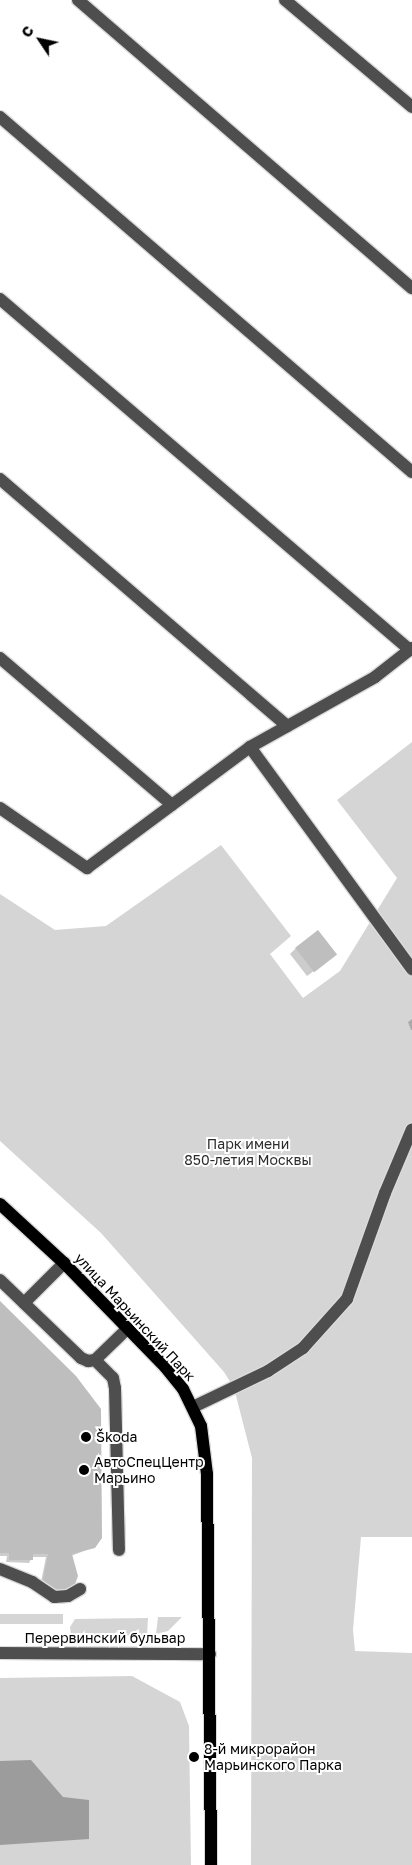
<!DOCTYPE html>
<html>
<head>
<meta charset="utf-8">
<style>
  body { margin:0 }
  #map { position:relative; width:412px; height:1865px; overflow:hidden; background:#fff; font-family:"Golos Text",sans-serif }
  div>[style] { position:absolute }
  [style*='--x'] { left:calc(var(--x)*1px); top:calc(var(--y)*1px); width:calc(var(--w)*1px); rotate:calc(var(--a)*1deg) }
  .green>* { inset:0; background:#d5d5d5; transform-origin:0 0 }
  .water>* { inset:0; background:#9c9c9c }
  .shadow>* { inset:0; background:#0003 }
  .building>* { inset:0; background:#bebebe; transform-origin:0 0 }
  .roads { filter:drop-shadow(1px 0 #dbdbdb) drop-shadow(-1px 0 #dbdbdb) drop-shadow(0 1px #dbdbdb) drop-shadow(0 -1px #dbdbdb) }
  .minor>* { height:12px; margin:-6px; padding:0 6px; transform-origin:6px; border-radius:6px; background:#4e4e4e }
  .major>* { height:12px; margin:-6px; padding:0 6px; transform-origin:6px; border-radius:6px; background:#000 }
  .dots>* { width:14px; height:14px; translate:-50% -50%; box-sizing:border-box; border:2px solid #fff; border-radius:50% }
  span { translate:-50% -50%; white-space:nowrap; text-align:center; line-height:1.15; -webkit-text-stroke:4px #fff; paint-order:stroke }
  .park-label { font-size:14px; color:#2c2c2c }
  .street-label { font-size:14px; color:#000 }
  .poi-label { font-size:14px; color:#000 }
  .left { translate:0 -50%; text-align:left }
  .north { position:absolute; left:15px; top:15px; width:50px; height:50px; -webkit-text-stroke:4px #fff; paint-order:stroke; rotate:304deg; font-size:14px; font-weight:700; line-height:20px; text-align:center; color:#000 }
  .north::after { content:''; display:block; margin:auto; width:18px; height:22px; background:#000; clip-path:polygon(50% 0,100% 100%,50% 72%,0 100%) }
</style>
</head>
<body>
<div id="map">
  <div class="green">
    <div style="clip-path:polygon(412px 742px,412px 1537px,361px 1537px,353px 1630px,355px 1651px,412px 1653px,412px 1865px,251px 1865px,252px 1458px,234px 1388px,224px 1372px,101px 1233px,0 1141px,0 894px,55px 930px,106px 926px,221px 845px,291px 936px,270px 954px,303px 998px,340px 971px,397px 878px,337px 800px)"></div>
    <div style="left:63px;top:1614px;width:10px;height:63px;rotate:90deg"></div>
    <div style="clip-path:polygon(158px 1617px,182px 1617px,168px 1631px,156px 1634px)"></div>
    <div style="clip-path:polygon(148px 1618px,147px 1635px,71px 1636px,70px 1627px,75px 1619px)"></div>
    <div style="clip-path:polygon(132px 1676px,180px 1702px,189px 1726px,191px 1865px,0 1865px,0 1678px)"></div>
  </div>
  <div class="water">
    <div style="clip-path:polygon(31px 1760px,63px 1797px,89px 1800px,89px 1839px,0 1845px,0 1761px)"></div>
  </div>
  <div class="shadow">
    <div style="clip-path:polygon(296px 948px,329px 960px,307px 976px,290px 954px)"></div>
    <div style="clip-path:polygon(412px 1019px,412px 1030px,411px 1030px,408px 1022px)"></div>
    <div style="clip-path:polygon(0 1303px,94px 1547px,71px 1556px,63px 1593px,46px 1591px,41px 1582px,46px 1557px,32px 1557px,29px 1563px,6px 1562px,7px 1556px,0 1556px)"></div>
  </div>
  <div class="building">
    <div style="left:318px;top:930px;width:31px;height:29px;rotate:52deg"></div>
    <div style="clip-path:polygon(0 1301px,76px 1376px,101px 1409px,102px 1538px,95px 1548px,72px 1554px,78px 1576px,74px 1587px,67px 1591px,48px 1588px,43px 1579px,48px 1554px,33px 1554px,33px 1560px,9px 1560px,9px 1553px,0 1553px)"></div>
  </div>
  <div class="roads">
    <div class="minor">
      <div style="--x:78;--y:0;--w:441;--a:40.8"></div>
      <div style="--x:285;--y:0;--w:166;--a:40.1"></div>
      <div style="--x:0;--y:117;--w:544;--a:40.75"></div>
      <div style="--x:0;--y:299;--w:540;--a:40.57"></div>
      <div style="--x:0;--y:479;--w:379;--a:40.7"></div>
      <div style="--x:0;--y:658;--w:226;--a:40.5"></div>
      <div style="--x:250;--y:747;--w:275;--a:53.9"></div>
      <div style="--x:0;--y:808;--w:106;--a:34.6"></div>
      <div style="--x:87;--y:868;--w:203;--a:-36.6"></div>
      <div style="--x:250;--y:747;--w:143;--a:-29.2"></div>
      <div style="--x:375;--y:677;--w:47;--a:-38.1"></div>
      <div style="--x:0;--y:1280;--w:112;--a:43.9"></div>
      <div style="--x:81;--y:1358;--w:8;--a:23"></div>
      <div style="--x:88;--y:1361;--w:7;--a:-8"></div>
      <div style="--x:95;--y:1360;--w:46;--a:-44.1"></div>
      <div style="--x:24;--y:1303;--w:57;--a:-45"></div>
      <div style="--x:95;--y:1360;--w:25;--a:45"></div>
      <div style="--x:113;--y:1378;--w:10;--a:79"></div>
      <div style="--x:115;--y:1388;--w:162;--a:88.6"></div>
      <div style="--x:193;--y:1407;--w:83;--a:-25.6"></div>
      <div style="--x:268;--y:1371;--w:42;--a:-33.3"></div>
      <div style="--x:303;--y:1348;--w:66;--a:-48.1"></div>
      <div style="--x:347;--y:1299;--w:113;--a:-70.3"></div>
      <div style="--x:385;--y:1193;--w:69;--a:-67.1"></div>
      <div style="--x:0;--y:1569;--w:35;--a:22"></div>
      <div style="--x:32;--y:1582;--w:27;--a:34"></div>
      <div style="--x:54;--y:1597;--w:14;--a:-4"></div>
      <div style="--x:68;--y:1596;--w:14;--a:-30"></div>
      <div style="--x:0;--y:1653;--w:210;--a:0.3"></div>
    </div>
    <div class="major">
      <div style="--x:0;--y:1204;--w:87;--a:42.7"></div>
      <div style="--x:64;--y:1263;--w:146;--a:45.8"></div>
      <div style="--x:166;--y:1368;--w:27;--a:51"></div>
      <div style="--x:183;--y:1389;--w:41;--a:64.1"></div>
      <div style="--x:201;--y:1426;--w:48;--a:82.9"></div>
      <div style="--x:207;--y:1474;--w:391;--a:89.4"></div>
    </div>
  </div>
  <div class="dots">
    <div style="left:86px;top:1437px;background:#000"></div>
    <div style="left:84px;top:1470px;background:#000"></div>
    <div style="left:194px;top:1757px;background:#000"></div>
  </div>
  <div class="park-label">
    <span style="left:248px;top:1152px">Парк имени<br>850-летия Москвы</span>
  </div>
  <div class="street-label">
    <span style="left:135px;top:1317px;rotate:47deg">улица Марьинский Парк</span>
    <span style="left:105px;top:1638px">Перервинский бульвар</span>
  </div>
  <div class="poi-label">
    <span class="left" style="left:96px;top:1437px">Škoda</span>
    <span class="left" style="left:94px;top:1470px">АвтоСпецЦентр<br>Марьино</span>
    <span class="left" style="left:204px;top:1757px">8-й микрорайон<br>Марьинского Парка</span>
  </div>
  <div class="north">С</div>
</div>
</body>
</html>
